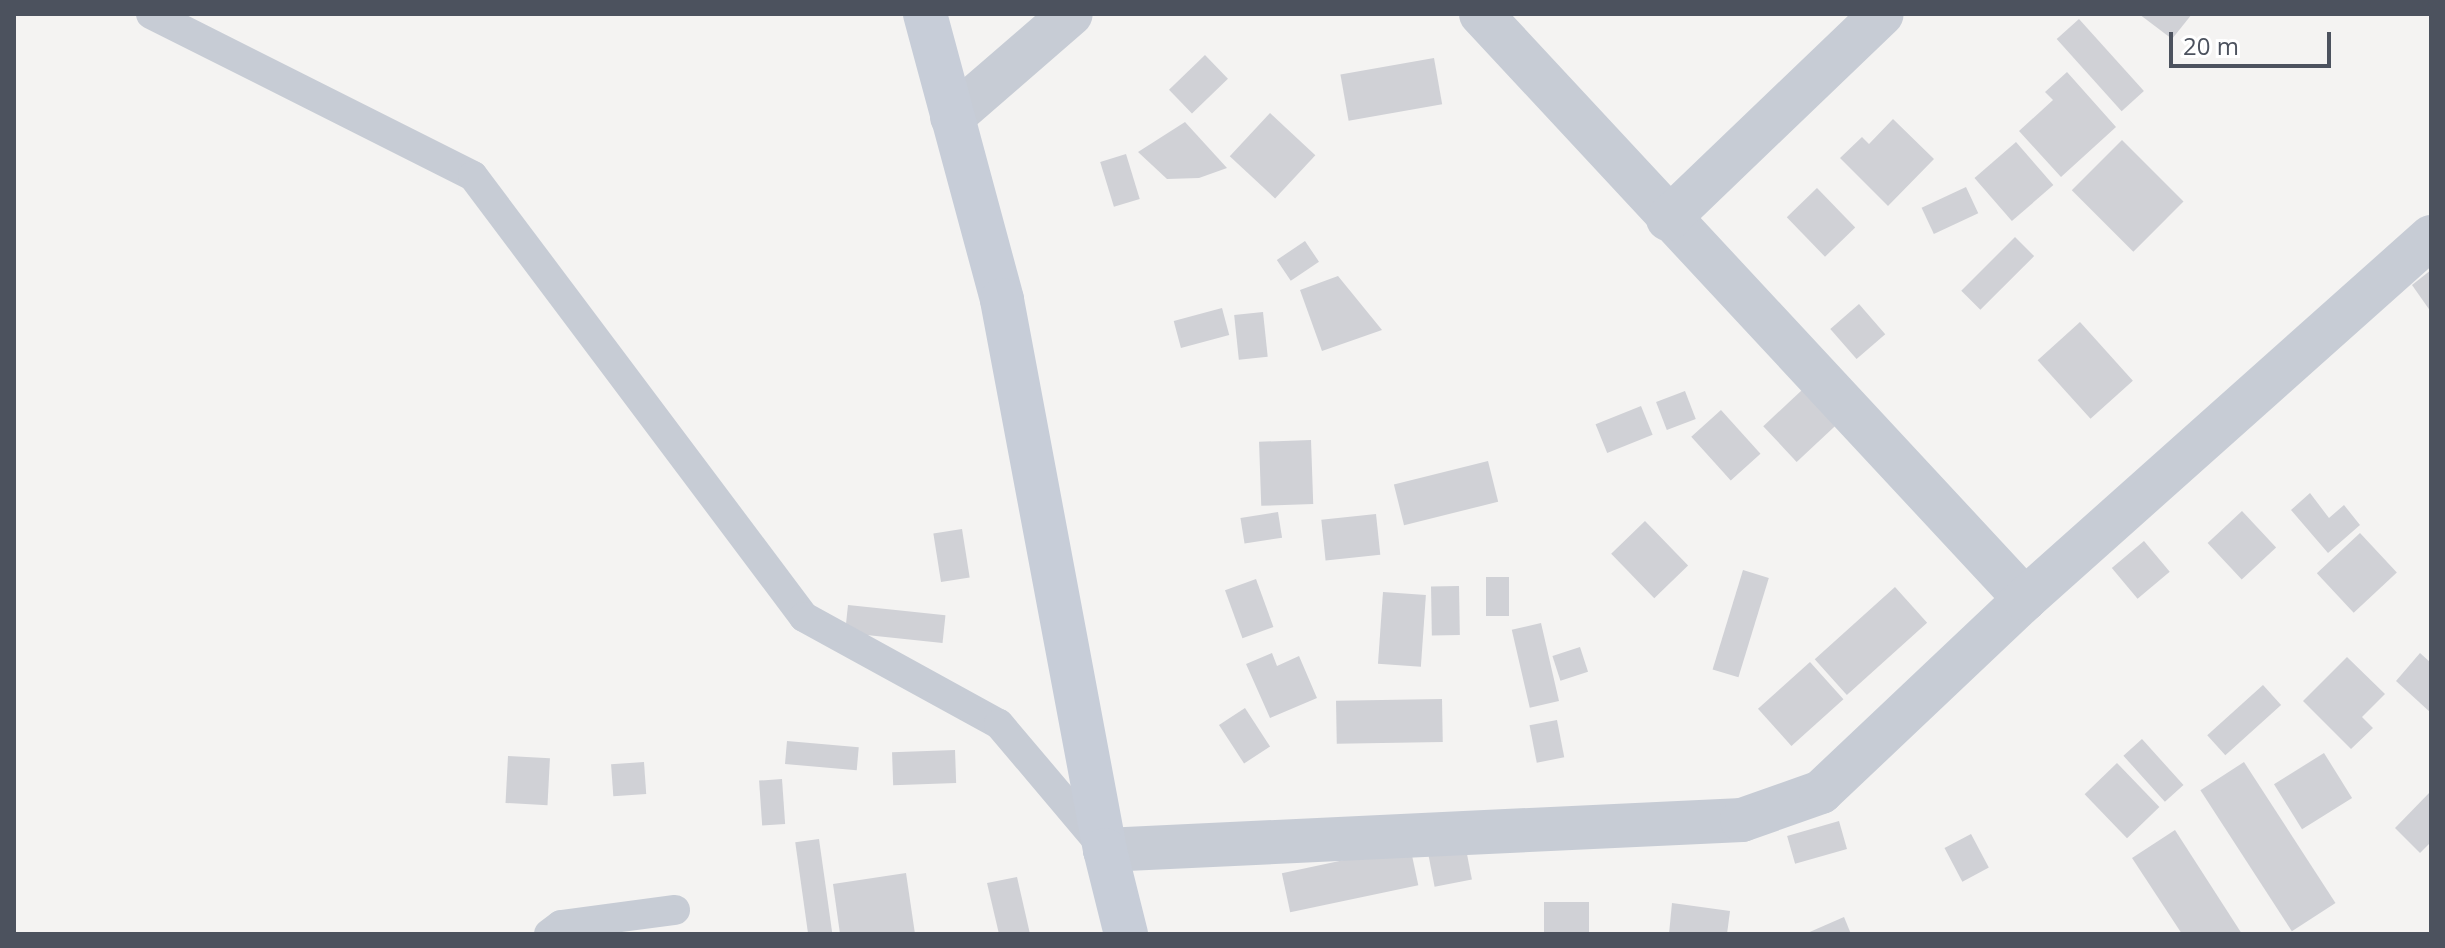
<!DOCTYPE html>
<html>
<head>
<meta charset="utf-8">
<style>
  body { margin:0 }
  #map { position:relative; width:2445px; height:948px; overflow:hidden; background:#f4f3f2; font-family:"Open Sans",sans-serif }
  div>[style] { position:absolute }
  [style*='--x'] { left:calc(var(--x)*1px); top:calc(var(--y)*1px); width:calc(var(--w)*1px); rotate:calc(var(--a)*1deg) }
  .building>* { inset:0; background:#d0d1d6; transform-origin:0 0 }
  .lane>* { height:30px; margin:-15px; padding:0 15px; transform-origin:15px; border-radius:15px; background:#c7ccd5 }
  .street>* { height:44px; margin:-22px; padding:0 22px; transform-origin:22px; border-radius:22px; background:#c7ccd5 }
  .secondary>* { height:44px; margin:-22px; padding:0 22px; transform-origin:22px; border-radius:22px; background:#c7cdd8 }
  span { translate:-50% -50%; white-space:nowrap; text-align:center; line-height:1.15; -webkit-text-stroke:6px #fff; paint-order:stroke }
  .frame { position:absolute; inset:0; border:16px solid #4c525e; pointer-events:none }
  .scale { position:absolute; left:2169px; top:32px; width:162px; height:36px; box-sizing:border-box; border:4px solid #4c525e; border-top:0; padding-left:10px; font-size:24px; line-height:28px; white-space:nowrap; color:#4c525e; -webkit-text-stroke:6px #fff; paint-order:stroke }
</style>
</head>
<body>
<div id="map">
  <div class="building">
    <div style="clip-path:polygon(2139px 14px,2192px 14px,2172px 39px)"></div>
    <div style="left:2079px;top:19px;width:97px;height:30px;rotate:48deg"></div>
    <div style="left:1205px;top:55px;width:33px;height:50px;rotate:46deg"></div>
    <div style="left:1434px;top:58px;width:47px;height:95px;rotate:80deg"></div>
    <div style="clip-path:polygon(2067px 72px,2116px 127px,2061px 177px,2019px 131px,2053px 100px,2045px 92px)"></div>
    <div style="left:1270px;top:113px;width:62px;height:59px;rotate:43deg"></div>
    <div style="clip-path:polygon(1893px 119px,1934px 159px,1888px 206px,1840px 158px,1862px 137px,1869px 144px)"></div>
    <div style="clip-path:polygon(1185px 122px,1227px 168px,1199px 178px,1167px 179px,1138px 152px)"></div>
    <div style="left:2122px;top:140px;width:87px;height:71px;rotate:45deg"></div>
    <div style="left:2016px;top:142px;width:57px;height:55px;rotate:49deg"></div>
    <div style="left:1126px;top:154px;width:47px;height:27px;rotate:73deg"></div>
    <div style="left:1966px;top:187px;width:29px;height:49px;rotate:65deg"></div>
    <div style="left:1817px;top:188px;width:55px;height:42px;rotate:46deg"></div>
    <div style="left:2015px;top:237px;width:27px;height:76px;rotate:45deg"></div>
    <div style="left:1305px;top:241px;width:25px;height:34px;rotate:56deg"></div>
    <div style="clip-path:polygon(2431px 270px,2431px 312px,2412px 285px)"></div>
    <div style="clip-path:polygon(1338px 276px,1382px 330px,1322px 351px,1300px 290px)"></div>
    <div style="left:1859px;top:304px;width:40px;height:38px;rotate:49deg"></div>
    <div style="left:1222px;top:308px;width:28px;height:50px;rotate:75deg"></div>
    <div style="left:1263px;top:312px;width:45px;height:29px;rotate:84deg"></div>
    <div style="left:2080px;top:322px;width:79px;height:57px;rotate:48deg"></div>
    <div style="left:1802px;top:390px;width:49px;height:53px;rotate:47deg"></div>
    <div style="left:1685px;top:391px;width:30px;height:31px;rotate:69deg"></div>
    <div style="left:1641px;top:406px;width:31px;height:49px;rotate:68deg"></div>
    <div style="left:1721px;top:410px;width:59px;height:40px;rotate:48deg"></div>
    <div style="left:1311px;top:440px;width:64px;height:52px;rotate:88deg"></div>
    <div style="left:1488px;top:461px;width:42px;height:97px;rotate:76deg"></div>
    <div style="clip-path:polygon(2310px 493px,2329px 518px,2344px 505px,2360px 525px,2328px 553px,2291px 510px)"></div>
    <div style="left:2242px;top:511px;width:50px;height:47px;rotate:47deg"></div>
    <div style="left:1278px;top:512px;width:26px;height:38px;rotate:81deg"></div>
    <div style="left:1376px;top:514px;width:41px;height:55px;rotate:84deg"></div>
    <div style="left:1645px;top:521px;width:62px;height:47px;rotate:46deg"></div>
    <div style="left:962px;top:529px;width:49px;height:29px;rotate:81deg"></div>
    <div style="left:2360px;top:533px;width:54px;height:59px;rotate:47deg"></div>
    <div style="left:2144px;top:541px;width:40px;height:42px;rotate:50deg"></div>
    <div style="left:1743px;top:570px;width:27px;height:104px;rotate:17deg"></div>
    <div style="left:1486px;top:577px;width:23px;height:39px"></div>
    <div style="left:1256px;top:579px;width:51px;height:33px;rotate:70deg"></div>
    <div style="left:1459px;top:586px;width:49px;height:28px;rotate:89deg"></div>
    <div style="left:1895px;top:587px;width:48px;height:108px;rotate:48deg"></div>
    <div style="left:1383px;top:592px;width:43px;height:72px;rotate:4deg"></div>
    <div style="left:848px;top:605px;width:98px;height:28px;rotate:6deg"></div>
    <div style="left:1541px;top:623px;width:80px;height:30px;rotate:77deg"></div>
    <div style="left:1580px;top:647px;width:26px;height:29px;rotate:72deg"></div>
    <div style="clip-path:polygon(1272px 653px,1277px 666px,1299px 656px,1317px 698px,1270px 718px,1246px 664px)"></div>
    <div style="clip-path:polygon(2420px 653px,2431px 663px,2431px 713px,2396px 681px)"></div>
    <div style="clip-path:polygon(2347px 657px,2385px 694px,2362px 717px,2373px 728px,2351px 749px,2303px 701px)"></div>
    <div style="left:1810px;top:662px;width:50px;height:70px;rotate:48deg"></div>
    <div style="left:2263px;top:685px;width:27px;height:75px;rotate:48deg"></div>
    <div style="left:1442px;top:699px;width:43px;height:106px;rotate:89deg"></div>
    <div style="left:1245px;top:708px;width:46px;height:31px;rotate:57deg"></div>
    <div style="left:1557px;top:720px;width:38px;height:28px;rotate:79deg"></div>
    <div style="left:2142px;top:739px;width:62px;height:25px;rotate:48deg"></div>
    <div style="left:787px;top:741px;width:72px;height:23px;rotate:5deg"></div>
    <div style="left:955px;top:750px;width:33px;height:63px;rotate:88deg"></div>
    <div style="left:2324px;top:753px;width:53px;height:59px;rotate:58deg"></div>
    <div style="left:508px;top:756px;width:42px;height:47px;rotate:3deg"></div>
    <div style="left:644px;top:762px;width:32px;height:33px;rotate:86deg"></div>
    <div style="left:2244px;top:762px;width:168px;height:52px;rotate:57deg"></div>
    <div style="left:2117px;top:763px;width:61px;height:45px;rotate:46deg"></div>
    <div style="left:782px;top:779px;width:45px;height:23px;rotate:86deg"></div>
    <div style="clip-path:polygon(2431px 791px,2431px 842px,2420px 853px,2395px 828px)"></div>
    <div style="left:1839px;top:821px;width:29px;height:54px;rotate:74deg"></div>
    <div style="clip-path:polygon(2175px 830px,2242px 934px,2182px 934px,2132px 858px)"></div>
    <div style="left:1971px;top:834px;width:38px;height:30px;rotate:62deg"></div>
    <div style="left:819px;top:839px;width:96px;height:24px;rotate:82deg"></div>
    <div style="left:1410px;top:846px;width:40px;height:131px;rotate:78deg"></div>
    <div style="left:1466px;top:849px;width:31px;height:38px;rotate:79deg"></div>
    <div style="clip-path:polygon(906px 873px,915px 934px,840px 934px,833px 884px)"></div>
    <div style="clip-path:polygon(1017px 877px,1030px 934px,999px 934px,987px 883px)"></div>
    <div style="left:1544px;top:902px;width:45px;height:32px"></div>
    <div style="clip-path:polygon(1672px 903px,1730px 911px,1727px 934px,1669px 934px)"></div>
    <div style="clip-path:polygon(1844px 917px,1851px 934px,1805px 934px)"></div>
  </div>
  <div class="lane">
    <div style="--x:151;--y:14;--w:360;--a:26.7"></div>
    <div style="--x:473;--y:176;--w:551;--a:53.11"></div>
    <div style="--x:804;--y:617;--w:222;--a:28.8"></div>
    <div style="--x:999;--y:724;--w:160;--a:49.8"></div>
    <div style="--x:549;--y:934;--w:15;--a:-37"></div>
    <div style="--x:561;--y:925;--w:115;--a:-7.5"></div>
  </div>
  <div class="street">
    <div style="--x:1481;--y:14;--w:799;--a:47.08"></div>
    <div style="--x:952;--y:117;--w:157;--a:-40.9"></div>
    <div style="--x:1668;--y:219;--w:296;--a:-43.8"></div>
    <div style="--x:1105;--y:850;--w:638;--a:-2.7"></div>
    <div style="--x:1742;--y:820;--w:84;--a:-19.5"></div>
    <div style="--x:1821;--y:792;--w:281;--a:-43.4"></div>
    <div style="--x:2025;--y:599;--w:544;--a:-41.72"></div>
  </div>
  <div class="secondary">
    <div style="--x:925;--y:14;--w:296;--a:74.9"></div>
    <div style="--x:1002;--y:300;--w:560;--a:79.39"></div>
    <div style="--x:1105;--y:850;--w:87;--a:76"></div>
  </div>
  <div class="frame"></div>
  <div class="scale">20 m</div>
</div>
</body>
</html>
